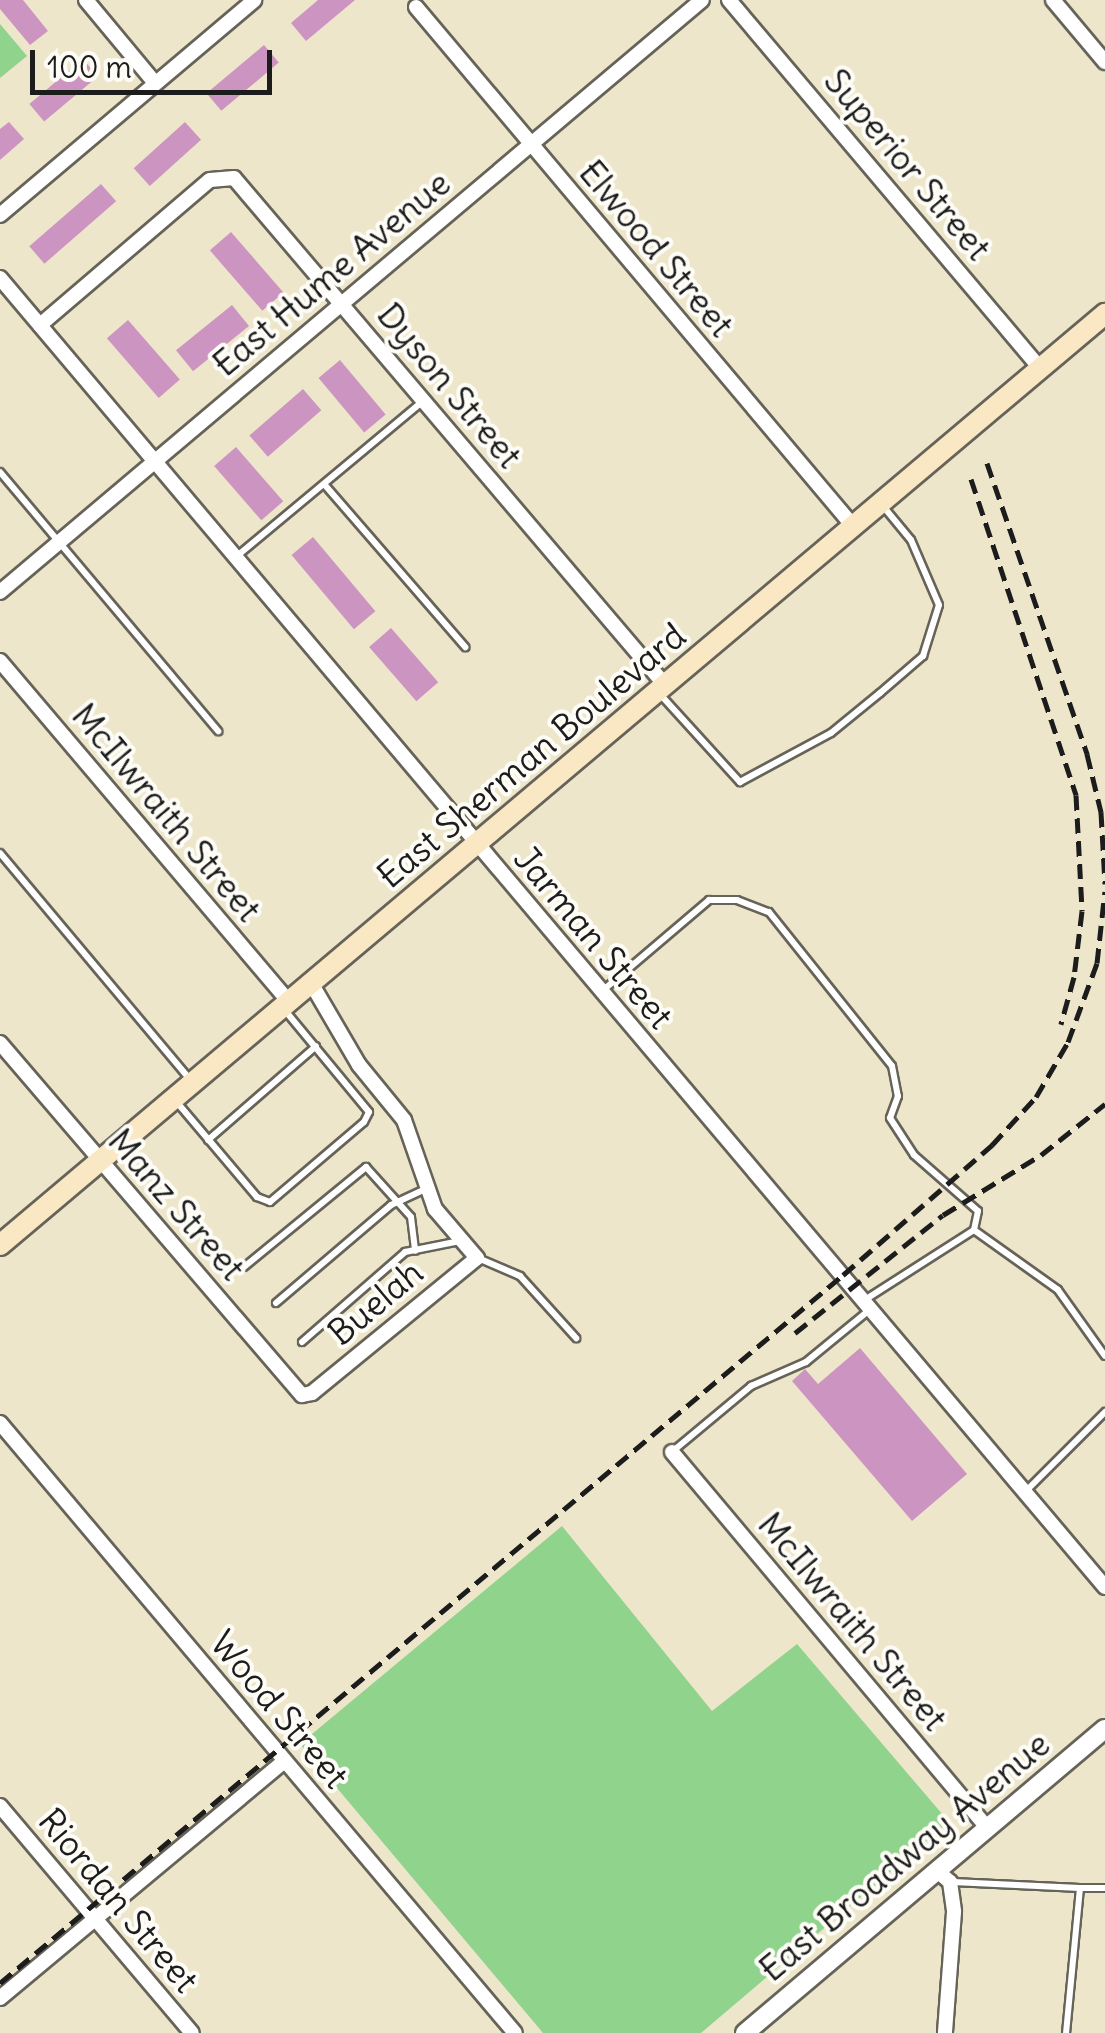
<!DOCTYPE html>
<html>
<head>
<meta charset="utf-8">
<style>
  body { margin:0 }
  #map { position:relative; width:1105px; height:2033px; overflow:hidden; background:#eee6ca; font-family:Delius,sans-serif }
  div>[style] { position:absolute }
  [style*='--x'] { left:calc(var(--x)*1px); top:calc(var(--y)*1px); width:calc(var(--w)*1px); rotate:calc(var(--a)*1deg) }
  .green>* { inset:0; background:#8fd38c }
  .building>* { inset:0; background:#cc95c1; transform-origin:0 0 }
  .roads { filter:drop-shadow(2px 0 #666359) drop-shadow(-2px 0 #666359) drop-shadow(0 2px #666359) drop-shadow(0 -2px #666359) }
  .service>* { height:6px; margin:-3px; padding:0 3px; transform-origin:3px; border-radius:3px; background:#fff }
  .minor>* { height:14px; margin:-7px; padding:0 7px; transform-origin:7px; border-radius:7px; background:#fff }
  .tertiary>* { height:18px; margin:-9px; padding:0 9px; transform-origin:9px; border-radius:9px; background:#fff }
  .secondary>* { height:20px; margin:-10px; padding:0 10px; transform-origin:10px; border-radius:10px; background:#fae7c3 }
  .rail>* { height:5px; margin-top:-2.5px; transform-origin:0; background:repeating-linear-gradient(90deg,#1c1c1c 0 15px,transparent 0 23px) }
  span { translate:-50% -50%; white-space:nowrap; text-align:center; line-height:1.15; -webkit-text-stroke:8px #fdfcf7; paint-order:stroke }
  .street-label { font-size:35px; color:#1c1c1c }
  .scale { position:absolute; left:30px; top:50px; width:242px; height:45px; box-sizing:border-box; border:5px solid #1c1c1c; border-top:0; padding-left:12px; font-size:30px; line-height:35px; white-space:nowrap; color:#1c1c1c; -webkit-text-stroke:8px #fdfcf7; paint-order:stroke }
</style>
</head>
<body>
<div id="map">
  <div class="green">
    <div style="clip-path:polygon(0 24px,27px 56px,0 78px)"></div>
    <div style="clip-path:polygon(562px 1526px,712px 1711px,797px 1644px,949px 1822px,701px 2033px,543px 2033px,300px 1744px)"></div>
  </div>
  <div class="building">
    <div style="clip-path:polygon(0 0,23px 0,48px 31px,30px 45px,0 9px)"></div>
    <div style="clip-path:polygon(318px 0,355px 0,306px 41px,291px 23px)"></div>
    <div style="left:264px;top:45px;width:23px;height:75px;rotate:50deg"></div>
    <div style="left:83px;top:59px;width:23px;height:70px;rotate:50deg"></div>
    <div style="clip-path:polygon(9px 122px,24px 139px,0 160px,0 129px)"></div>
    <div style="left:185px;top:122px;width:24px;height:69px;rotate:48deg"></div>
    <div style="left:101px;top:184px;width:23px;height:95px;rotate:49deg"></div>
    <div style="left:231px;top:232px;width:80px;height:28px;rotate:49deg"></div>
    <div style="left:232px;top:305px;width:27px;height:72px;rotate:51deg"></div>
    <div style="left:128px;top:320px;width:79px;height:28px;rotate:49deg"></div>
    <div style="left:340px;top:360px;width:71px;height:28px;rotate:50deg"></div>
    <div style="left:303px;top:389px;width:28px;height:71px;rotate:49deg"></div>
    <div style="left:236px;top:447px;width:72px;height:29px;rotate:49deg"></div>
    <div style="left:313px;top:537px;width:97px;height:28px;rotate:50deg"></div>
    <div style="left:391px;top:628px;width:72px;height:29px;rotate:49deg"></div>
    <div style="clip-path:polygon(860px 1348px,967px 1474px,912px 1521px,792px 1381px,805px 1369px,818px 1384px)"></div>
  </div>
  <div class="roads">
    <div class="service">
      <div style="--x:0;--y:472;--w:339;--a:49.9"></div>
      <div style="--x:324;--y:484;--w:216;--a:49.1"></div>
      <div style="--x:237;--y:556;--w:242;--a:-39.8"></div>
      <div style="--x:658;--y:692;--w:122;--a:47.7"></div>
      <div style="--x:740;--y:782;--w:103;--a:-28.3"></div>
      <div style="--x:831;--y:733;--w:63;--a:-39.2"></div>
      <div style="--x:880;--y:693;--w:57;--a:-40.7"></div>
      <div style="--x:923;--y:656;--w:53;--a:-72.6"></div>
      <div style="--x:939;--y:605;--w:71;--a:-113.3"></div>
      <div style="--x:911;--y:540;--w:44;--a:-129.5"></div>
      <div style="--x:0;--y:853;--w:294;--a:50"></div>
      <div style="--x:601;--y:992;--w:142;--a:-40.4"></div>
      <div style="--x:709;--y:900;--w:28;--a:0"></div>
      <div style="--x:737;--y:900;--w:34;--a:21"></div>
      <div style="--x:769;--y:912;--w:197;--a:51.4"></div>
      <div style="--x:892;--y:1066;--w:31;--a:79"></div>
      <div style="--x:898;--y:1096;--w:23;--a:110"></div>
      <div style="--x:890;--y:1118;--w:44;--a:57"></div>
      <div style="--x:914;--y:1155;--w:85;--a:41.2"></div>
      <div style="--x:978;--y:1211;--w:19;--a:102"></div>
      <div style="--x:974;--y:1230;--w:128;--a:147.4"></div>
      <div style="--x:175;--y:1100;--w:127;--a:49.8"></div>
      <div style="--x:257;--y:1197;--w:14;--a:21"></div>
      <div style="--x:270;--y:1202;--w:123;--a:-40.4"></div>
      <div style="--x:364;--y:1122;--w:11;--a:-63"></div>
      <div style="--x:369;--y:1112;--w:135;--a:-129.6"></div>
      <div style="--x:208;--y:1140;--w:143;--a:-41"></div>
      <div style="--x:974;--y:1230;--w:103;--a:35.5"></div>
      <div style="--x:1058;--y:1290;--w:81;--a:54.5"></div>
      <div style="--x:478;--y:1258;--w:46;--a:23.2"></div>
      <div style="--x:520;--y:1276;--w:84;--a:47.9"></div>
      <div style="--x:244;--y:1267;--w:158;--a:-39.3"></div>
      <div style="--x:366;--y:1167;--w:67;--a:48"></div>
      <div style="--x:411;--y:1217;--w:34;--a:83"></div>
      <div style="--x:276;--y:1303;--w:151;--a:-40.4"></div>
      <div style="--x:391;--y:1205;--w:38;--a:-25"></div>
      <div style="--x:302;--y:1342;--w:137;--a:-41.1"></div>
      <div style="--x:405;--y:1252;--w:56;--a:-11.3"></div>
      <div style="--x:673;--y:1451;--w:102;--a:-39.8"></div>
      <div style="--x:751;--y:1386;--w:60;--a:-23.6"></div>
      <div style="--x:806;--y:1362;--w:80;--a:-39.4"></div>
      <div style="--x:1026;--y:1491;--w:112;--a:-45"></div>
      <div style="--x:953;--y:1882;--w:127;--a:2.7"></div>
      <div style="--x:1080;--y:1888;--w:146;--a:95.5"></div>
      <div style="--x:1080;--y:1888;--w:25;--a:0"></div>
    </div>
    <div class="minor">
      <div style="--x:86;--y:0;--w:108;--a:50.3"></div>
      <div style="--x:729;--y:0;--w:482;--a:49.8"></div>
      <div style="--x:1053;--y:0;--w:81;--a:50"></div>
      <div style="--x:416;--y:7;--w:678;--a:49.9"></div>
      <div style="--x:0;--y:215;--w:333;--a:-40.2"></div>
      <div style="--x:0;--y:278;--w:1713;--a:49.83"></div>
      <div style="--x:40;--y:325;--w:223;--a:-40.5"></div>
      <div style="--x:210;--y:180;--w:24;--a:-5"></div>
      <div style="--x:234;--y:178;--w:665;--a:49.63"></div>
      <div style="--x:0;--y:592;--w:918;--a:-40.14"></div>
      <div style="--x:0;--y:661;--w:447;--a:49.7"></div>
      <div style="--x:0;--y:1043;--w:464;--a:49.4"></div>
      <div style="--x:302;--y:1395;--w:10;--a:-11"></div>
      <div style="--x:312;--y:1393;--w:213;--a:-39.3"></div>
      <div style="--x:477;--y:1258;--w:65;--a:-130.6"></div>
      <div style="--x:435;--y:1209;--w:94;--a:-109.2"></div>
      <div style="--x:404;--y:1120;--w:71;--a:-129.3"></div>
      <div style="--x:359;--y:1065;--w:95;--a:-120.3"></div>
      <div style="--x:0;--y:1423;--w:798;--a:49.83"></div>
      <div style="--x:672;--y:1452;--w:491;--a:50"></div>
      <div style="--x:0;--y:1806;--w:297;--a:49.8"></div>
      <div style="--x:937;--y:1871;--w:17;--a:40"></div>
      <div style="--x:950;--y:1882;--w:30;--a:82"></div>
      <div style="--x:954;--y:1912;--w:121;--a:94.3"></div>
      <div style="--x:0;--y:1998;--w:370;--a:-39.8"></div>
    </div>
    <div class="tertiary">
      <div style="--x:745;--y:2033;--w:471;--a:-40.2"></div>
    </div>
    <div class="secondary">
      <div style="--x:0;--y:1245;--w:1445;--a:-40.12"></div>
    </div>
  </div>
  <div class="rail">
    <div style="--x:987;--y:463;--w:308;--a:71"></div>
    <div style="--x:1087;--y:754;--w:60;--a:76.4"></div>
    <div style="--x:1101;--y:812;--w:72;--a:86.8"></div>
    <div style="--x:971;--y:479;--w:333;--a:71.6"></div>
    <div style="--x:1076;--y:795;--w:116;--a:87"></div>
    <div style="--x:1082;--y:911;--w:66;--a:96.9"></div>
    <div style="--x:1074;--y:977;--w:49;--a:105.5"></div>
    <div style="--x:795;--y:1333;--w:189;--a:-38.6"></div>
    <div style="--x:943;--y:1215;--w:115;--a:-31.5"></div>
    <div style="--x:1041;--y:1155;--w:82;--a:-38.6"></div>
    <div style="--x:0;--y:1983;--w:1101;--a:-40.03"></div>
    <div style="--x:843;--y:1275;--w:198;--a:-41.1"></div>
    <div style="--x:992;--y:1145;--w:65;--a:-47.5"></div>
    <div style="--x:1036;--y:1097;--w:64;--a:-59.8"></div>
    <div style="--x:1068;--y:1042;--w:84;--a:-69.8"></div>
    <div style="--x:1097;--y:963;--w:72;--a:-83.7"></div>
  </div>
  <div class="street-label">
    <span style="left:908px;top:164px;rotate:50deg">Superior Street</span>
    <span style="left:657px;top:248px;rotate:50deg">Elwood Street</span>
    <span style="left:331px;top:273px;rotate:-40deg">East Hume Avenue</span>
    <span style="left:450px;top:385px;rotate:50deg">Dyson Street</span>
    <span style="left:531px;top:755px;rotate:-40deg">East Sherman Boulevard</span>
    <span style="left:167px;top:812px;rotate:50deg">McIlwraith Street</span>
    <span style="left:594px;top:937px;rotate:50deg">Jarman Street</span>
    <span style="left:177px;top:1204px;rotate:49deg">Manz Street</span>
    <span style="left:375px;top:1302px;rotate:-40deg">Buelah</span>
    <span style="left:853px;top:1621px;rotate:50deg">McIlwraith Street</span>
    <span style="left:280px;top:1709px;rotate:50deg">Wood Street</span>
    <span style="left:904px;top:1856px;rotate:-40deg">East Broadway Avenue</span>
    <span style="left:119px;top:1900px;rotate:50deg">Riordan Street</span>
  </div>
  <div class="scale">100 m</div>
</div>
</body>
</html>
